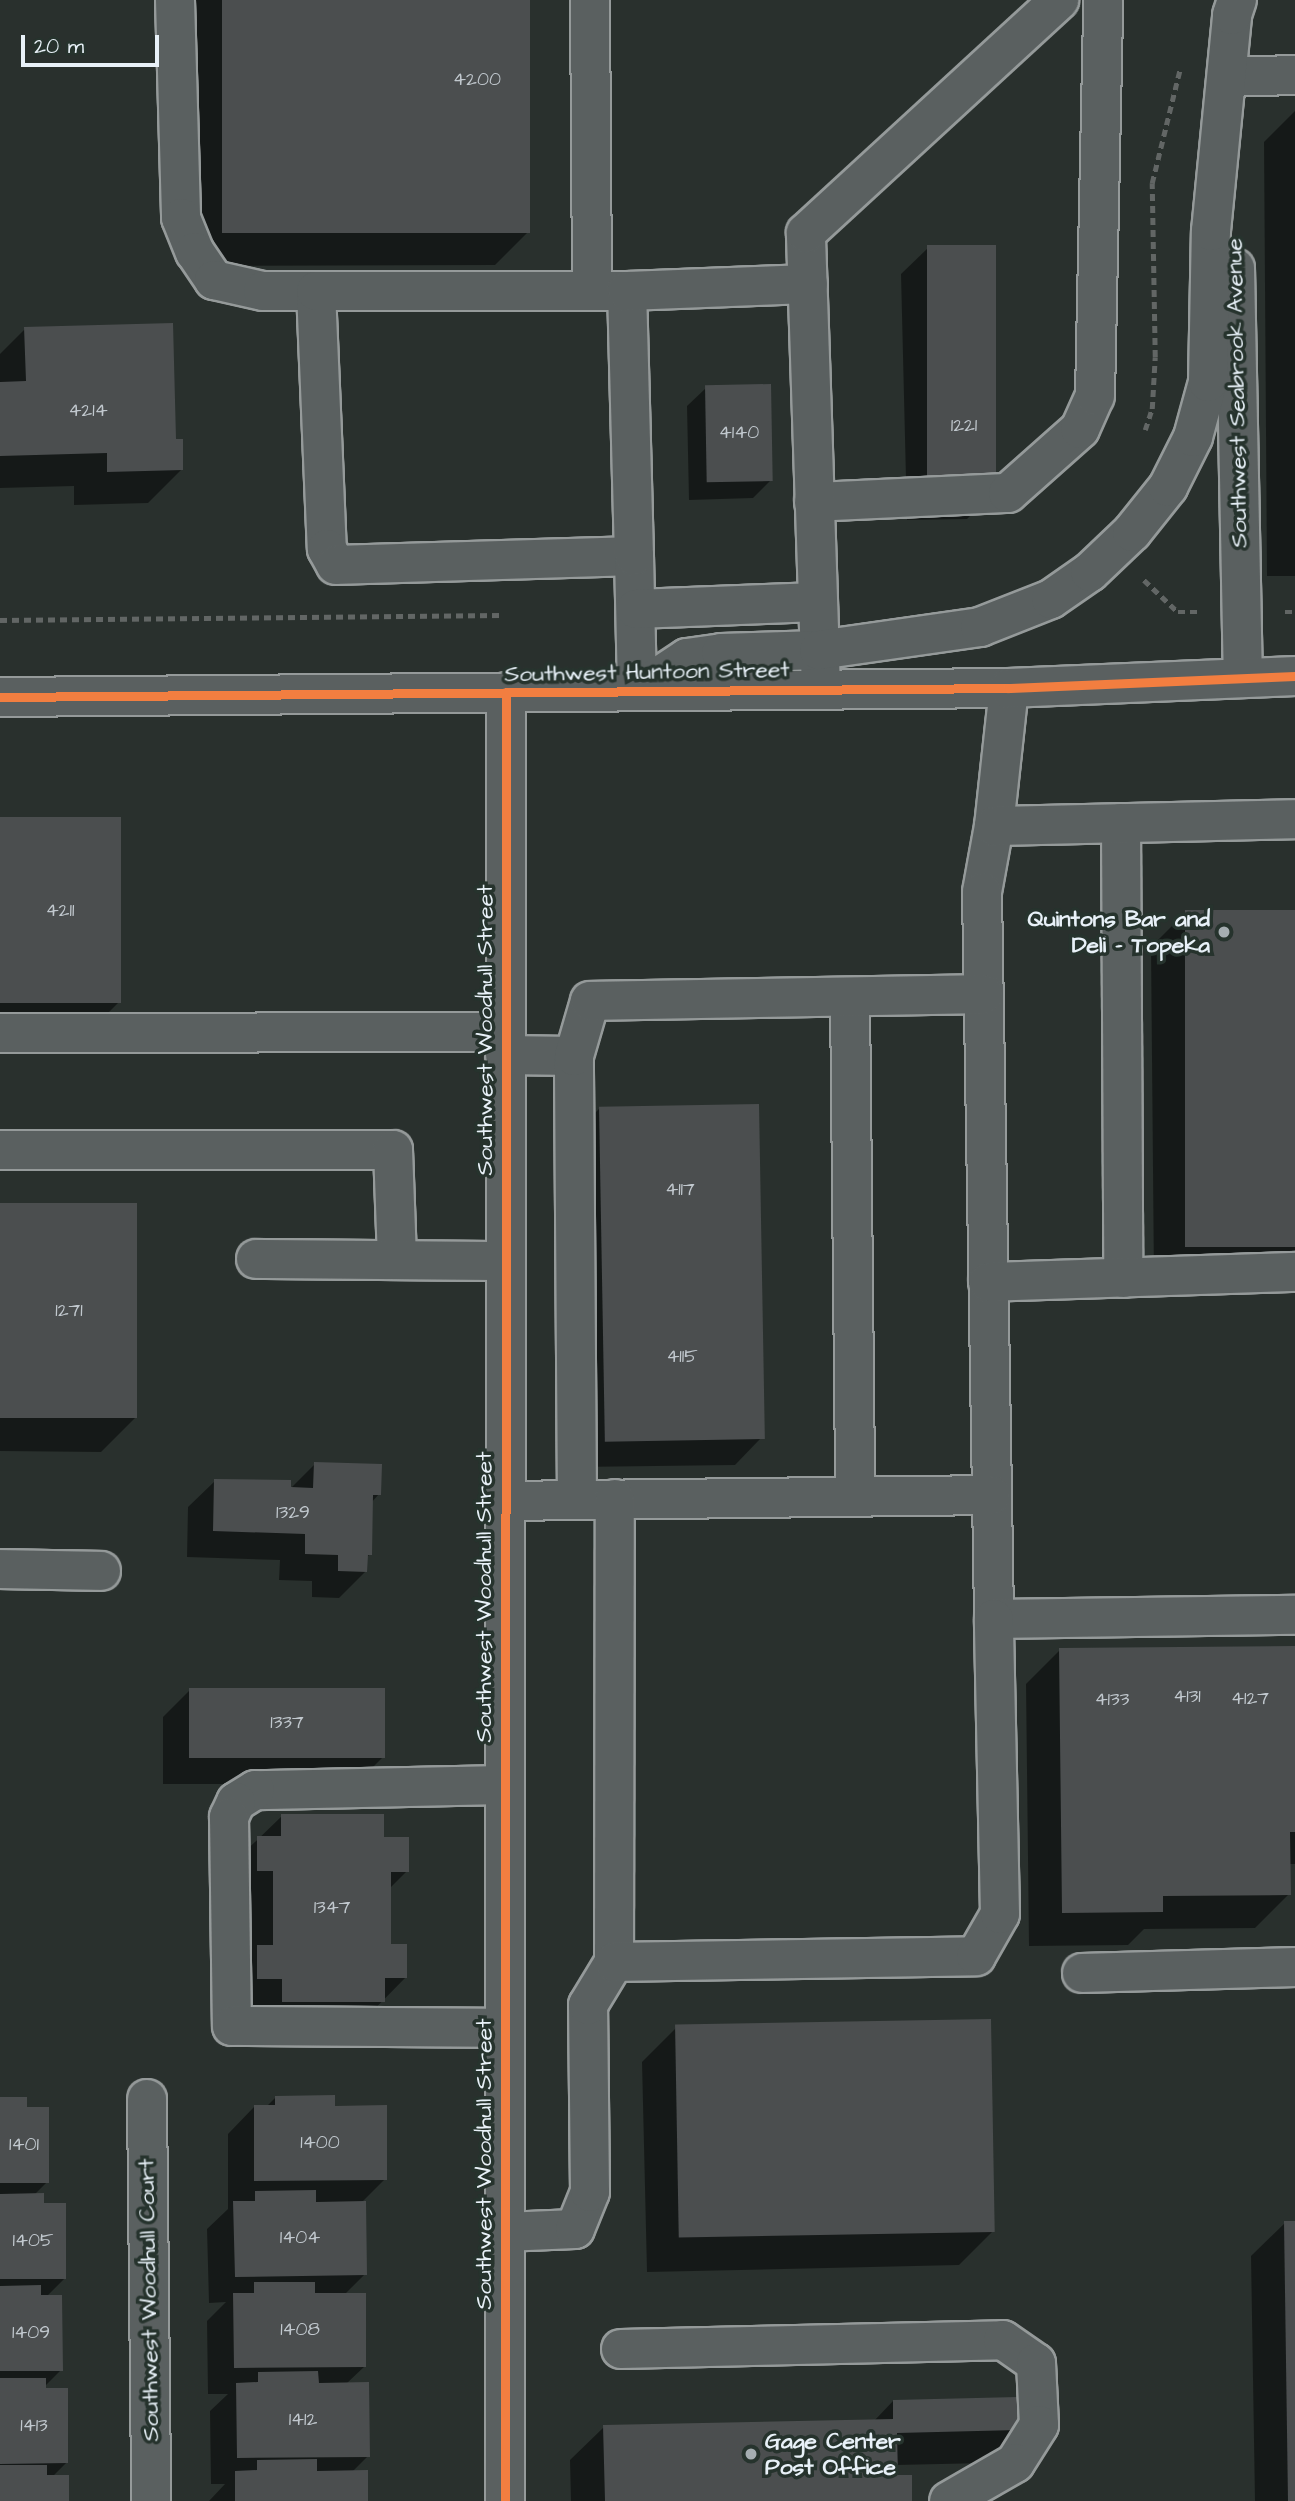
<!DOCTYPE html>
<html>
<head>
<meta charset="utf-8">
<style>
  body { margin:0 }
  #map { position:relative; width:1295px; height:2501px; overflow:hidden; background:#29302d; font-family:"Architects Daughter",sans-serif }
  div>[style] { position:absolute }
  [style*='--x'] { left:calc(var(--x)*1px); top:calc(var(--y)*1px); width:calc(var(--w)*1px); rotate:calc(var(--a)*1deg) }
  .shadow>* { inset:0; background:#0007 }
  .building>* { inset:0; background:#4b4e4f; transform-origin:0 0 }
  .path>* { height:4.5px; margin-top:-2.25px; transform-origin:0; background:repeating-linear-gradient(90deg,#626665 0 7px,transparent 0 12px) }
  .roads { filter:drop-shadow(2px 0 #959a9a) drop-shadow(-2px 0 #959a9a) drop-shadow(0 2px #959a9a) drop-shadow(0 -2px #959a9a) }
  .minor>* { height:38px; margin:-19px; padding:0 19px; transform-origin:19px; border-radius:19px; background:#5a6060 }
  .major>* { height:38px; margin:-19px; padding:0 19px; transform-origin:19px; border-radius:19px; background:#5a6060 }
  .cycleway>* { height:9px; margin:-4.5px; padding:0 4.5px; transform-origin:4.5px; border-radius:4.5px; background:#f27e40 }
  .dots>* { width:19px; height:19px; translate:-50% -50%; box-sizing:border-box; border:4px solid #26332d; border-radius:50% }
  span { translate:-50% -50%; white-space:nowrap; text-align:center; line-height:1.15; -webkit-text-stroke:7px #26332d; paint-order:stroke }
  .number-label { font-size:19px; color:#c1c8ce }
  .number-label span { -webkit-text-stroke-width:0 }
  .street-label { font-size:23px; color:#e8f1f8 }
  .poi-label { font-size:23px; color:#e8f1f8; font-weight:700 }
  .right { translate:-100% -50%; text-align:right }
  .left { translate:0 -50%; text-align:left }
  .scale { position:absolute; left:21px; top:35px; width:138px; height:32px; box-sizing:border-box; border:4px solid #e8f1f8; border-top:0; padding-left:9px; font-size:21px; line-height:24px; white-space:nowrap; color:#e8f1f8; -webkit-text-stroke:5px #26332d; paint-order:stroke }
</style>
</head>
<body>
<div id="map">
  <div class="shadow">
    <div style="clip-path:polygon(189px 0,528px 0,528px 232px,495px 265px,190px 266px)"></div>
    <div style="clip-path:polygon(1295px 111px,1295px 576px,1267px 576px,1264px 142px)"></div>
    <div style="clip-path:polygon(928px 248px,994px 492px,967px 519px,907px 520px,901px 274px)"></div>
    <div style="clip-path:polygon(25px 329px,174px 441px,182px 469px,148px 503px,74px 505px,74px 486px,0 488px,0 354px)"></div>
    <div style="clip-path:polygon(706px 388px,771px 480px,753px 498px,689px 500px,687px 406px)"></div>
    <div style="clip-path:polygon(0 819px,118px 1003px,84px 1037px,0 1036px)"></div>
    <div style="clip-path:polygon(1295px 912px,1295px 1280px,1154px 1281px,1151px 947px,1185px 913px)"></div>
    <div style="clip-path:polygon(600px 1108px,761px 1438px,735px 1465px,577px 1467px,573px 1135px)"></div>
    <div style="clip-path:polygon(0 1205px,135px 1418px,101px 1452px,0 1451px)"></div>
    <div style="clip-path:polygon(315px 1464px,379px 1494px,371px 1503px,370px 1554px,366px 1558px,366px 1571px,339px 1598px,312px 1597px,312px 1581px,279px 1580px,280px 1560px,187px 1557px,188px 1507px,215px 1481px,289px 1490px)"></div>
    <div style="clip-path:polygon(1295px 1648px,1295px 1864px,1289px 1864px,1289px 1894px,1255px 1928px,1144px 1929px,1128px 1945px,1029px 1946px,1026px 1684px,1060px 1650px)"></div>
    <div style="clip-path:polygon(190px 1690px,383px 1757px,356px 1784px,163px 1784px,163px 1717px)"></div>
    <div style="clip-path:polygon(282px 1816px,382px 1839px,407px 1871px,389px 1889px,389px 1946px,406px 1977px,356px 2028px,256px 2028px,256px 2005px,231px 2005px,231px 1865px)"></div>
    <div style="clip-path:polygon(676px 2028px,993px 2231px,959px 2265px,647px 2272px,642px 2062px)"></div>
    <div style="clip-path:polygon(276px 2097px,334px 2108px,385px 2179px,361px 2203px,365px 2274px,345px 2294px,365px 2366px,346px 2384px,368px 2456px,352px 2472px,367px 2501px,209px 2501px,225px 2484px,211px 2484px,210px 2411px,228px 2394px,208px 2394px,207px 2321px,226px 2302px,209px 2303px,207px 2229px,228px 2209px,228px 2134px,254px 2107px,266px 2107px)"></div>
    <div style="clip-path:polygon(0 2099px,25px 2109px,47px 2182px,34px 2195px,43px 2205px,65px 2278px,46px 2297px,61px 2370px,44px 2387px,67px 2462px,52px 2477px,67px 2501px,0 2501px)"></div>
    <div style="clip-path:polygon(1295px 2222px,1295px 2501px,1255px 2501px,1251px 2256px,1285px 2223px)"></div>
    <div style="clip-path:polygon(893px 2401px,1021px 2430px,987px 2463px,896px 2465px,897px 2477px,910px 2501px,571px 2501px,570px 2460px,604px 2427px,874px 2421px)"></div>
  </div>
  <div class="building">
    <div style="left:222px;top:0;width:308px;height:233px"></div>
    <div style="left:996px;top:245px;width:248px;height:69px;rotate:90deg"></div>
    <div style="clip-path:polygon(173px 323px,176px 439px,183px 439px,183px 470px,107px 472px,107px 453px,0 456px,0 382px,26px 381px,24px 327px)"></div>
    <div style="left:771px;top:384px;width:97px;height:66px;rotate:89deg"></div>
    <div style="left:0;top:817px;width:121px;height:186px"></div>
    <div style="left:1295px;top:910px;width:337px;height:110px;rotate:90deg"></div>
    <div style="left:759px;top:1104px;width:335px;height:160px;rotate:89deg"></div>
    <div style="left:0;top:1203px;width:137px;height:215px"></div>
    <div style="clip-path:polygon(314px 1462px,382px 1464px,381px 1495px,373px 1495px,372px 1555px,368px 1555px,367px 1572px,338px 1571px,338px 1555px,305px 1554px,305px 1534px,213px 1531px,214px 1479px,291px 1480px,291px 1487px,313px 1488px)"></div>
    <div style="clip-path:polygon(1295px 1646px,1295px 1832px,1290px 1832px,1291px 1895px,1163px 1896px,1163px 1912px,1062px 1913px,1059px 1648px)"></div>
    <div style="left:189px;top:1688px;width:196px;height:70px"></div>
    <div style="clip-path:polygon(281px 1814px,384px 1814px,384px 1837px,409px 1837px,409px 1872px,391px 1872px,391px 1944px,407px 1944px,407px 1978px,385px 1978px,385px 2002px,282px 2002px,282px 1979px,257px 1979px,257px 1945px,273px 1945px,273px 1871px,257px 1871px,257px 1836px,281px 1836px)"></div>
    <div style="left:991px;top:2019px;width:213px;height:316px;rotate:89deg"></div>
    <div style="clip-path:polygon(335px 2095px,335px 2106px,387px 2105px,387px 2180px,254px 2181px,254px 2105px,275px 2105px,275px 2096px)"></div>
    <div style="clip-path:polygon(0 2097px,27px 2097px,27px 2107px,49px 2107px,49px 2183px,0 2183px)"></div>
    <div style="clip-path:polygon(316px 2190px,316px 2202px,366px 2201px,367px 2275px,235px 2277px,233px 2201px,255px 2201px,255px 2191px)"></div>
    <div style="clip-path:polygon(44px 2193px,44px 2203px,66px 2203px,66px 2279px,0 2279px,0 2194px)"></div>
    <div style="clip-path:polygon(1284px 2221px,1295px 2221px,1295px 2501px,1288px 2501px)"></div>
    <div style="clip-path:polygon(254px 2282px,315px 2282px,315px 2293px,366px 2293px,366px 2367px,234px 2368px,233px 2293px,254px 2293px)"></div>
    <div style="clip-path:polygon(41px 2285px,41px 2295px,62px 2295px,63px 2371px,0 2371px,0 2286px)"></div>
    <div style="clip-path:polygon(318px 2371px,319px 2383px,369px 2382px,370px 2457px,237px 2458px,236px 2383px,258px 2382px,258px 2372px)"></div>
    <div style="clip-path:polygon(0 2378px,46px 2378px,46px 2388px,68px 2388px,68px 2463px,0 2464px)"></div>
    <div style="clip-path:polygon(1022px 2397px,1023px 2430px,897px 2433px,898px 2475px,912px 2475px,912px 2501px,605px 2501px,603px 2425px,893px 2419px,893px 2400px)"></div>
    <div style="clip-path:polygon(317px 2459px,317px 2471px,368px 2470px,368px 2501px,235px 2501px,235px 2471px,257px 2470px,257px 2460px)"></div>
    <div style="clip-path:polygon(0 2465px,47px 2465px,47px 2475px,69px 2475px,69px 2501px,0 2501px)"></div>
  </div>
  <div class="path">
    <div style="--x:1145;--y:430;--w:22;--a:-72"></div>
    <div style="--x:1152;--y:409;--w:52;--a:-86.7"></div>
    <div style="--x:1155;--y:357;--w:174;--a:-91"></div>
    <div style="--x:1152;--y:183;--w:117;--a:-76.2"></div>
    <div style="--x:1144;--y:580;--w:47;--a:43.3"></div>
    <div style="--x:1178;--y:612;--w:21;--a:0"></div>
    <div style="--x:1285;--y:612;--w:10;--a:0"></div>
    <div style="--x:0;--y:620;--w:502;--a:-0.57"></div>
  </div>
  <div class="roads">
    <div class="minor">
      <div style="--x:175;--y:0;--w:218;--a:88.4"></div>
      <div style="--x:181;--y:218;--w:37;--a:68"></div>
      <div style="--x:195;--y:252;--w:34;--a:56"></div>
      <div style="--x:214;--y:280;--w:50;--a:12.7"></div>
      <div style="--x:263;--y:291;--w:53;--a:0"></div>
      <div style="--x:316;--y:291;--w:258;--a:87.6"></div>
      <div style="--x:327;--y:549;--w:18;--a:61"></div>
      <div style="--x:336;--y:565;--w:298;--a:-1.7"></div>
      <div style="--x:634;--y:556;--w:135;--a:88.7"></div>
      <div style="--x:590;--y:0;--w:291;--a:89.6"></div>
      <div style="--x:1227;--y:77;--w:68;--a:-1.7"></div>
      <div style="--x:316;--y:291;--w:311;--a:0"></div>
      <div style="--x:814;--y:502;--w:194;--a:-2.7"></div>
      <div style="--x:1008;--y:493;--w:96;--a:-41.6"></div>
      <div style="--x:1080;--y:429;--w:36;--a:-66"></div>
      <div style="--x:1095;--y:396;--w:396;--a:-88.8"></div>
      <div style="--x:634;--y:556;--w:265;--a:-91.5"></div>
      <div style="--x:627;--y:291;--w:181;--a:-2.2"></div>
      <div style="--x:636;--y:609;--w:181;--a:-2.2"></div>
      <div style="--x:1009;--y:688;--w:139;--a:96.2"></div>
      <div style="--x:994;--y:826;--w:67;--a:100.3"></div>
      <div style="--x:982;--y:892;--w:727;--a:89.05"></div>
      <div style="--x:994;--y:1619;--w:301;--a:-0.8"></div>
      <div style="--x:821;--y:689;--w:456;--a:-91.9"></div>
      <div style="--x:806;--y:233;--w:344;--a:-42.6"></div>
      <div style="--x:1121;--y:823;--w:455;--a:89.7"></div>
      <div style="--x:994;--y:826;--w:301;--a:-1.3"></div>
      <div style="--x:850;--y:997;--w:499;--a:89.4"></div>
      <div style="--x:0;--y:1033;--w:505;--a:-0.11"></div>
      <div style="--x:505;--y:1055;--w:69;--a:0.8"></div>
      <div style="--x:0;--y:1150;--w:393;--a:0"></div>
      <div style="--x:393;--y:1150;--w:110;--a:87.9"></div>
      <div style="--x:256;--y:1259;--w:247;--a:0.5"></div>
      <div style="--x:988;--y:1282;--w:307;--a:-1.9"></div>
      <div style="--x:577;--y:1500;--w:444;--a:-90.4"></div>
      <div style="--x:574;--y:1056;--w:57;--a:-73.8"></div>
      <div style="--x:590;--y:1001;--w:394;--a:-1"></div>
      <div style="--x:503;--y:1501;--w:488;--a:-0.7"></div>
      <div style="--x:0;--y:1569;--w:101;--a:1.1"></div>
      <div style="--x:503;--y:1785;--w:248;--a:178.8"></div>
      <div style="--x:255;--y:1790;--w:22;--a:148"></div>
      <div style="--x:236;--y:1802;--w:17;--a:115"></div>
      <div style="--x:229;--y:1817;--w:209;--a:89.2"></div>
      <div style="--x:232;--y:2026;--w:271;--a:0.4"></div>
      <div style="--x:614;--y:1962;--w:463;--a:-89.9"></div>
      <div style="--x:1082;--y:1973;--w:213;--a:-1.6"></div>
      <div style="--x:147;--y:2099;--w:402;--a:89.4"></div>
      <div style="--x:504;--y:2232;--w:71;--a:-2.4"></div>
      <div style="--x:575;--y:2229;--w:40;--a:-68"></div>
      <div style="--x:590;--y:2192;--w:187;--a:-90.6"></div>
      <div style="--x:588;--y:2005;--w:50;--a:-58.8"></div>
      <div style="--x:614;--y:1962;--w:362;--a:-0.9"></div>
      <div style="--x:976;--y:1956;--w:48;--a:-60.3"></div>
      <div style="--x:1000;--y:1914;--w:295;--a:-91.2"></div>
      <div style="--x:621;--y:2349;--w:382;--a:-1.3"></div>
      <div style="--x:1003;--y:2340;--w:40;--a:34.9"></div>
      <div style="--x:1036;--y:2363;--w:62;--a:87.2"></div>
      <div style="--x:1039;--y:2425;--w:45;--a:122.3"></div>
      <div style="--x:1015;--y:2463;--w:76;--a:150.1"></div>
      <div style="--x:505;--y:2501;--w:1809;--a:-89.97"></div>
    </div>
    <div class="major">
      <div style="--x:1235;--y:268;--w:409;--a:88.9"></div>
      <div style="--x:637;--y:691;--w:60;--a:-33.4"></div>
      <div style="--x:687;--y:658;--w:34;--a:-8"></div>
      <div style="--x:721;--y:653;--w:98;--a:-1.8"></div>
      <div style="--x:819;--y:650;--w:163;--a:-8.1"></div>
      <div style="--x:980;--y:627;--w:76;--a:-21.5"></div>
      <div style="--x:1051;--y:599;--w:47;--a:-34.7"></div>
      <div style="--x:1090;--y:572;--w:58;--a:-43.6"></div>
      <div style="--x:1132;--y:532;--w:58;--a:-51.3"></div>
      <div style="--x:1168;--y:487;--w:56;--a:-63.4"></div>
      <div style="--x:1193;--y:437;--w:57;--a:-74.7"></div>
      <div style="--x:1208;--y:382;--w:151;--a:-88.9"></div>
      <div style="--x:1211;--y:231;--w:217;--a:-84.4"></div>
      <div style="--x:1232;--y:15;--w:16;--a:-72"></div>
      <div style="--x:0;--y:697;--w:1009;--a:-0.51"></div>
      <div style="--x:1009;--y:688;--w:286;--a:-2.4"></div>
    </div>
  </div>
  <div class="cycleway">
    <div style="--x:0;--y:697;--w:1009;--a:-0.51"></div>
    <div style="--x:1009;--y:688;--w:286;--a:-2.4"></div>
    <div style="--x:505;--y:2501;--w:1809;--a:-89.97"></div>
  </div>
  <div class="dots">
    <div style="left:1224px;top:932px;background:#a5adb1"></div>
    <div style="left:751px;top:2454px;background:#a5adb1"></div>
  </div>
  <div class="number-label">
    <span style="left:477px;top:80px">4200</span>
    <span style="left:88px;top:411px">4214</span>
    <span style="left:964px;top:426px">1221</span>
    <span style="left:739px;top:433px">4140</span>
    <span style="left:60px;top:911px">4211</span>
    <span style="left:680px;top:1190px">4117</span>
    <span style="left:69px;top:1311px">1271</span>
    <span style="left:682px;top:1357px">4115</span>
    <span style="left:293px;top:1513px">1329</span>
    <span style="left:1187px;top:1697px">4131</span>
    <span style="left:1250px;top:1699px">4127</span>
    <span style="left:1112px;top:1700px">4133</span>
    <span style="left:287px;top:1723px">1337</span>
    <span style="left:332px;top:1908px">1347</span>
    <span style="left:320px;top:2143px">1400</span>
    <span style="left:24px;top:2145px">1401</span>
    <span style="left:300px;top:2238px">1404</span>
    <span style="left:33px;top:2241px">1405</span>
    <span style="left:300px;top:2330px">1408</span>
    <span style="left:31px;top:2333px">1409</span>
    <span style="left:303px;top:2420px">1412</span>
    <span style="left:34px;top:2426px">1413</span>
  </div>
  <div class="street-label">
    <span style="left:1237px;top:393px;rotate:-91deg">Southwest Seabrook Avenue</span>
    <span style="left:647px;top:672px;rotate:-1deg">Southwest Huntoon Street</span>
    <span style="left:485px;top:1030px;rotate:-90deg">Southwest Woodhull Street</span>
    <span style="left:484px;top:1597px;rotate:-90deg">Southwest Woodhull Street</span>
    <span style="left:484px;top:2164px;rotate:-90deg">Southwest Woodhull Street</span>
    <span style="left:149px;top:2300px;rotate:-91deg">Southwest Woodhull Court</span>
  </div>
  <div class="poi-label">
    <span class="right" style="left:1210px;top:932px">Quintons Bar and<br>Deli - Topeka</span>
    <span class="left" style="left:765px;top:2454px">Gage Center<br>Post Office</span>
  </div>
  <div class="scale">20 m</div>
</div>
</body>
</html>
